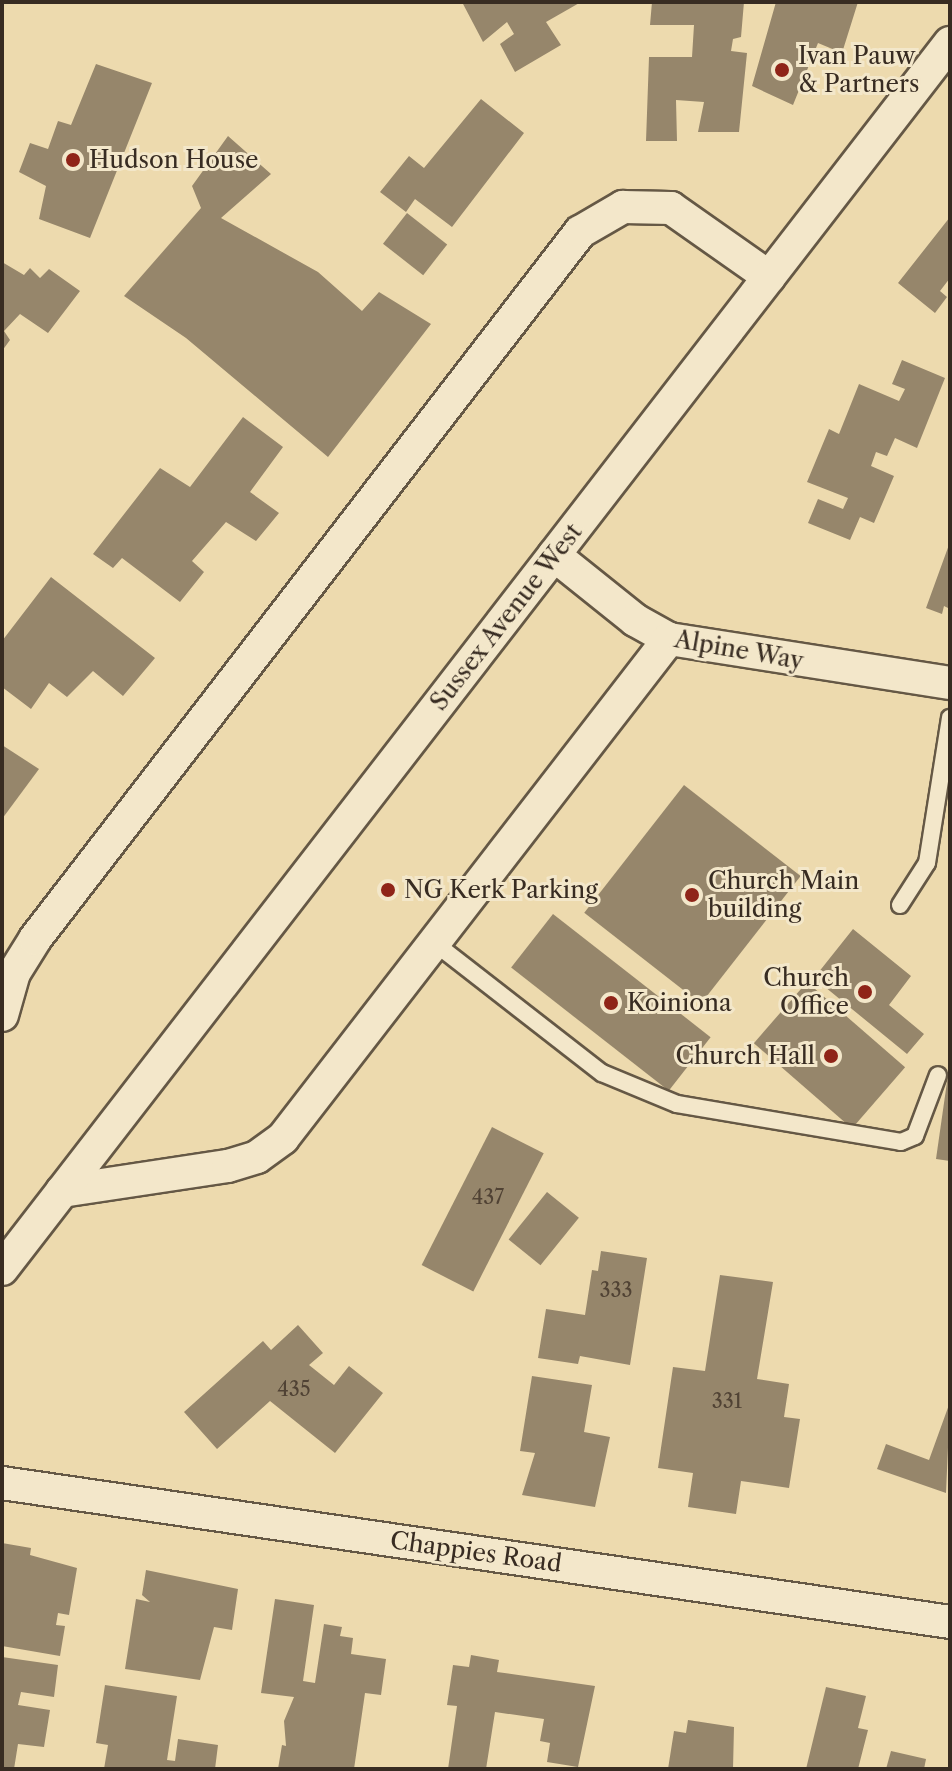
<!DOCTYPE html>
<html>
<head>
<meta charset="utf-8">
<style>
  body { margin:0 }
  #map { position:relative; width:952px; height:1771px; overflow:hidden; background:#eddaae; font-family:"Libre Caslon Text",serif }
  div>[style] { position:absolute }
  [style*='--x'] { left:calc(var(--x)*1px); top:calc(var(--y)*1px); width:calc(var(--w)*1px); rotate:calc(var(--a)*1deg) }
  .building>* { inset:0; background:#96866b; transform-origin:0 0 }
  .roads { filter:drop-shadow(2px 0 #655845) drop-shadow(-2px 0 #655845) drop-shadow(0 2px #655845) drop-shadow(0 -2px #655845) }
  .service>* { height:16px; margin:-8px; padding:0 8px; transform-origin:8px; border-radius:8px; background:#f3e7ca }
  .minor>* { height:32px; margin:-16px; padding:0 16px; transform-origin:16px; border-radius:16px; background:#f3e7ca }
  .dots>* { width:22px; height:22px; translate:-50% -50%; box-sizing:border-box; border:4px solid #f3e7ca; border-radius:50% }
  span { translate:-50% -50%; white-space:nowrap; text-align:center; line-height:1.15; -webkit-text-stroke:6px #f3e7ca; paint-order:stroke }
  .number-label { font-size:20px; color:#504234 }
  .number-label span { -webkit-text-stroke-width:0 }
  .poi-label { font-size:24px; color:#382c22 }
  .left { translate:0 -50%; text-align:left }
  .right { translate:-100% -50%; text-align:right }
  .street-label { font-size:24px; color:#382c22 }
  .frame { position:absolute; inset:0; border:4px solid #382c22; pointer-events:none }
</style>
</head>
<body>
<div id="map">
  <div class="building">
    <div style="clip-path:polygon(462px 2px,581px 2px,546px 22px,561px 45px,515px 72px,500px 44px,514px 34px,507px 22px,483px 42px)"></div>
    <div style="clip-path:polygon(652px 2px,744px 2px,741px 37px,733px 39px,731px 51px,747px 53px,739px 132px,698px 132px,704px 102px,676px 100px,677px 141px,646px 141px,649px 57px,692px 57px,694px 25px,650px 25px)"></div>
    <div style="clip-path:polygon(776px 2px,858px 2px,842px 53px,818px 43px,793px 105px,752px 86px)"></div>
    <div style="clip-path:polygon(96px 64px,152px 83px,90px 238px,39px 219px,46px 186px,19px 172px,30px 143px,48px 149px,58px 121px,71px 125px)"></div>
    <div style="clip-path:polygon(481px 99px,524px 133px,452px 227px,415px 199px,406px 212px,380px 192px,409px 156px,424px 168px)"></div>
    <div style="clip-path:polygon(228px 136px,271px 174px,221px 218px,318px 272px,362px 311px,379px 292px,431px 324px,328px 457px,186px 338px,124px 296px,201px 208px,192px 186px)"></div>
    <div style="left:407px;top:213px;width:51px;height:39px;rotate:38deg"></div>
    <div style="clip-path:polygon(950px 217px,950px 278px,940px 291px,947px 297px,935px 313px,898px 283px)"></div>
    <div style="clip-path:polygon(2px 262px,24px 275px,30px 268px,40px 278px,49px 269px,80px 291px,48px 333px,20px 314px,4px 331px,10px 340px,2px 351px)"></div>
    <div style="clip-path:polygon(902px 360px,945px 378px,917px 448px,895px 438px,887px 456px,876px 452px,871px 466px,894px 476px,874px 523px,860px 517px,850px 540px,808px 523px,818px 499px,843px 509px,848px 498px,807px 482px,829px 429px,839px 434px,859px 384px,899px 401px,905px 389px,892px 384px)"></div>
    <div style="clip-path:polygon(243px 417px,283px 447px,250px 492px,279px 513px,256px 541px,226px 522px,192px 561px,204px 572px,180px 602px,122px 558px,113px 568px,93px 554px,160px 468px,190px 487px)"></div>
    <div style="clip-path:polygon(950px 542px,950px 609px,944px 606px,942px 614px,926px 608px)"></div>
    <div style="clip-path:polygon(51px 577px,155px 658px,123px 696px,93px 671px,67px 697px,49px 683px,31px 709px,2px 687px,2px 641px)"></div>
    <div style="clip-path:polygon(2px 745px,39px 769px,2px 819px)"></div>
    <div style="left:684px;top:785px;width:148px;height:162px;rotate:38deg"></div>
    <div style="left:553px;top:914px;width:200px;height:68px;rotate:38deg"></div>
    <div style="clip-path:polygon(853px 929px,911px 976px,889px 1005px,924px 1034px,907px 1054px,814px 978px)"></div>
    <div style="left:807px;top:982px;width:130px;height:81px;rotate:41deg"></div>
    <div style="clip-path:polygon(948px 1075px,950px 1075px,950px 1161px,936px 1159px)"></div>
    <div style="left:492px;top:1127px;width:58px;height:155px;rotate:27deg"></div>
    <div style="left:547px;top:1192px;width:41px;height:61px;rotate:39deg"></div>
    <div style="clip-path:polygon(601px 1251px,647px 1258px,630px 1365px,580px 1356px,578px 1364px,538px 1358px,546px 1309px,585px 1315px,592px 1270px,598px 1271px)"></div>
    <div style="clip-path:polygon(720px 1275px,773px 1282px,757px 1379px,789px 1384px,784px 1417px,800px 1419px,789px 1488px,741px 1481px,736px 1514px,688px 1507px,693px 1473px,658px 1468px,673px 1367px,705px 1371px)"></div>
    <div style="clip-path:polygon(298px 1325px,323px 1353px,309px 1365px,334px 1385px,349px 1366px,383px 1393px,335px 1453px,270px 1401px,217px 1449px,184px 1412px,263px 1341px,271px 1350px)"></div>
    <div style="clip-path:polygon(532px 1376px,592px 1385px,584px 1432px,610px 1437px,595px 1507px,522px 1495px,535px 1453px,520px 1451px)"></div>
    <div style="clip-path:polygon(950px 1402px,946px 1493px,877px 1469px,886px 1444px,929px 1460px)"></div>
    <div style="clip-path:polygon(2px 1543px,31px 1548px,30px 1555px,77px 1568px,69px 1615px,58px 1613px,56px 1625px,65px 1626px,60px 1656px,2px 1646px)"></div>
    <div style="clip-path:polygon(146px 1570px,238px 1589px,232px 1630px,214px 1627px,200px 1680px,125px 1669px,136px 1599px,150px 1602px,142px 1595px)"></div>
    <div style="clip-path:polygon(275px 1599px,314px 1605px,303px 1681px,315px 1683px,324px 1624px,342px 1627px,340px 1636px,353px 1638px,351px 1654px,386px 1659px,381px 1695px,365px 1693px,354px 1769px,278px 1769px,282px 1745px,286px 1746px,284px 1721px,294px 1697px,261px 1693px)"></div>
    <div style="clip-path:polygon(471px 1655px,499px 1660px,497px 1672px,595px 1686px,578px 1767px,547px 1762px,550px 1743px,540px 1741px,544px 1719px,495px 1712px,486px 1769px,448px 1769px,457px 1706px,447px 1705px,453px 1665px,469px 1667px)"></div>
    <div style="clip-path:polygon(2px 1657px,58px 1665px,54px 1697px,21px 1692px,18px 1705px,50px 1710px,44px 1747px,18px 1744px,14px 1769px,2px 1769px)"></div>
    <div style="clip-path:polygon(105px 1685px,177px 1696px,167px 1760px,175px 1761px,178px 1739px,218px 1745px,215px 1769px,104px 1769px,108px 1745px,96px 1743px)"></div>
    <div style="clip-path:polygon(826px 1687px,866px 1696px,858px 1728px,868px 1730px,858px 1769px,806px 1769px)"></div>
    <div style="clip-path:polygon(688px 1720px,734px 1727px,733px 1769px,668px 1769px,674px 1731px,686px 1733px)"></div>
    <div style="clip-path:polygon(891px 1751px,926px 1759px,924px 1769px,886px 1769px)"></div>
  </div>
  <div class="roads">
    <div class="service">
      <div style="--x:900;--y:905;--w:50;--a:-57.3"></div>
      <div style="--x:927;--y:863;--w:147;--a:-81"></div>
      <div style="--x:436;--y:944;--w:210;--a:37.9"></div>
      <div style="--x:602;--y:1073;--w:81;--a:22.5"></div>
      <div style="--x:677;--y:1104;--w:227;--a:9.6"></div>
      <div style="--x:901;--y:1142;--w:15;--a:-23"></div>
      <div style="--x:915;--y:1136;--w:65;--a:-69.3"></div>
    </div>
    <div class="minor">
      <div style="--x:554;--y:555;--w:104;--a:38.7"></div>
      <div style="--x:635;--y:620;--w:39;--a:29"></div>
      <div style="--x:669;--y:639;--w:284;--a:8.9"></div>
      <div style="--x:2;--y:1015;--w:44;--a:-74.1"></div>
      <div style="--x:14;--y:973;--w:40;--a:-58"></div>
      <div style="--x:35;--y:939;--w:893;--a:-52.37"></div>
      <div style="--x:580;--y:232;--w:50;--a:-30.2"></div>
      <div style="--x:623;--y:207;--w:48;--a:1.2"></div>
      <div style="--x:671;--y:208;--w:120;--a:35.1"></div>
      <div style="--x:62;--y:1191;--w:168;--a:-8.6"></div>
      <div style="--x:228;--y:1166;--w:30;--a:-17"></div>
      <div style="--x:257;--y:1157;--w:32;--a:-36"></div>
      <div style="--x:283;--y:1138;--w:631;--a:-52.28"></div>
      <div style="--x:2;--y:1269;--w:1550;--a:-52.29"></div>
      <div style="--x:2;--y:1483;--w:958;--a:8.34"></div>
    </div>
  </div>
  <div class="dots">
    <div style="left:782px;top:70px;background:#8f2418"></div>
    <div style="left:73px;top:160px;background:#8f2418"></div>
    <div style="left:388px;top:890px;background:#8f2418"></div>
    <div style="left:692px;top:895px;background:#8f2418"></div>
    <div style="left:865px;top:992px;background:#8f2418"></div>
    <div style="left:611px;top:1003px;background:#8f2418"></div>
    <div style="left:831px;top:1056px;background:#8f2418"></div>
  </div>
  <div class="number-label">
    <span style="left:488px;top:1197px">437</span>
    <span style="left:616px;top:1290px">333</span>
    <span style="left:294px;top:1389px">435</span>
    <span style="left:727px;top:1401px">331</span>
  </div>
  <div class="poi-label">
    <span class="left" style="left:798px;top:70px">Ivan Pauw<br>&amp; Partners</span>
    <span class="left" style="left:89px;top:160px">Hudson House</span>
    <span class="left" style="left:708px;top:895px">Church Main<br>building</span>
    <span class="left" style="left:404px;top:890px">NG Kerk Parking</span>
    <span class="right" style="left:849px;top:992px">Church<br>Office</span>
    <span class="left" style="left:627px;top:1003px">Koiniona</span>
    <span class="right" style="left:815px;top:1056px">Church Hall</span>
  </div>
  <div class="street-label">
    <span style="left:506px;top:617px;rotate:-52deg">Sussex Avenue West</span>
    <span style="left:739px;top:650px;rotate:10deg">Alpine Way</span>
    <span style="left:476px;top:1552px;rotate:8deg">Chappies Road</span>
  </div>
  <div class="frame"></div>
</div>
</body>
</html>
